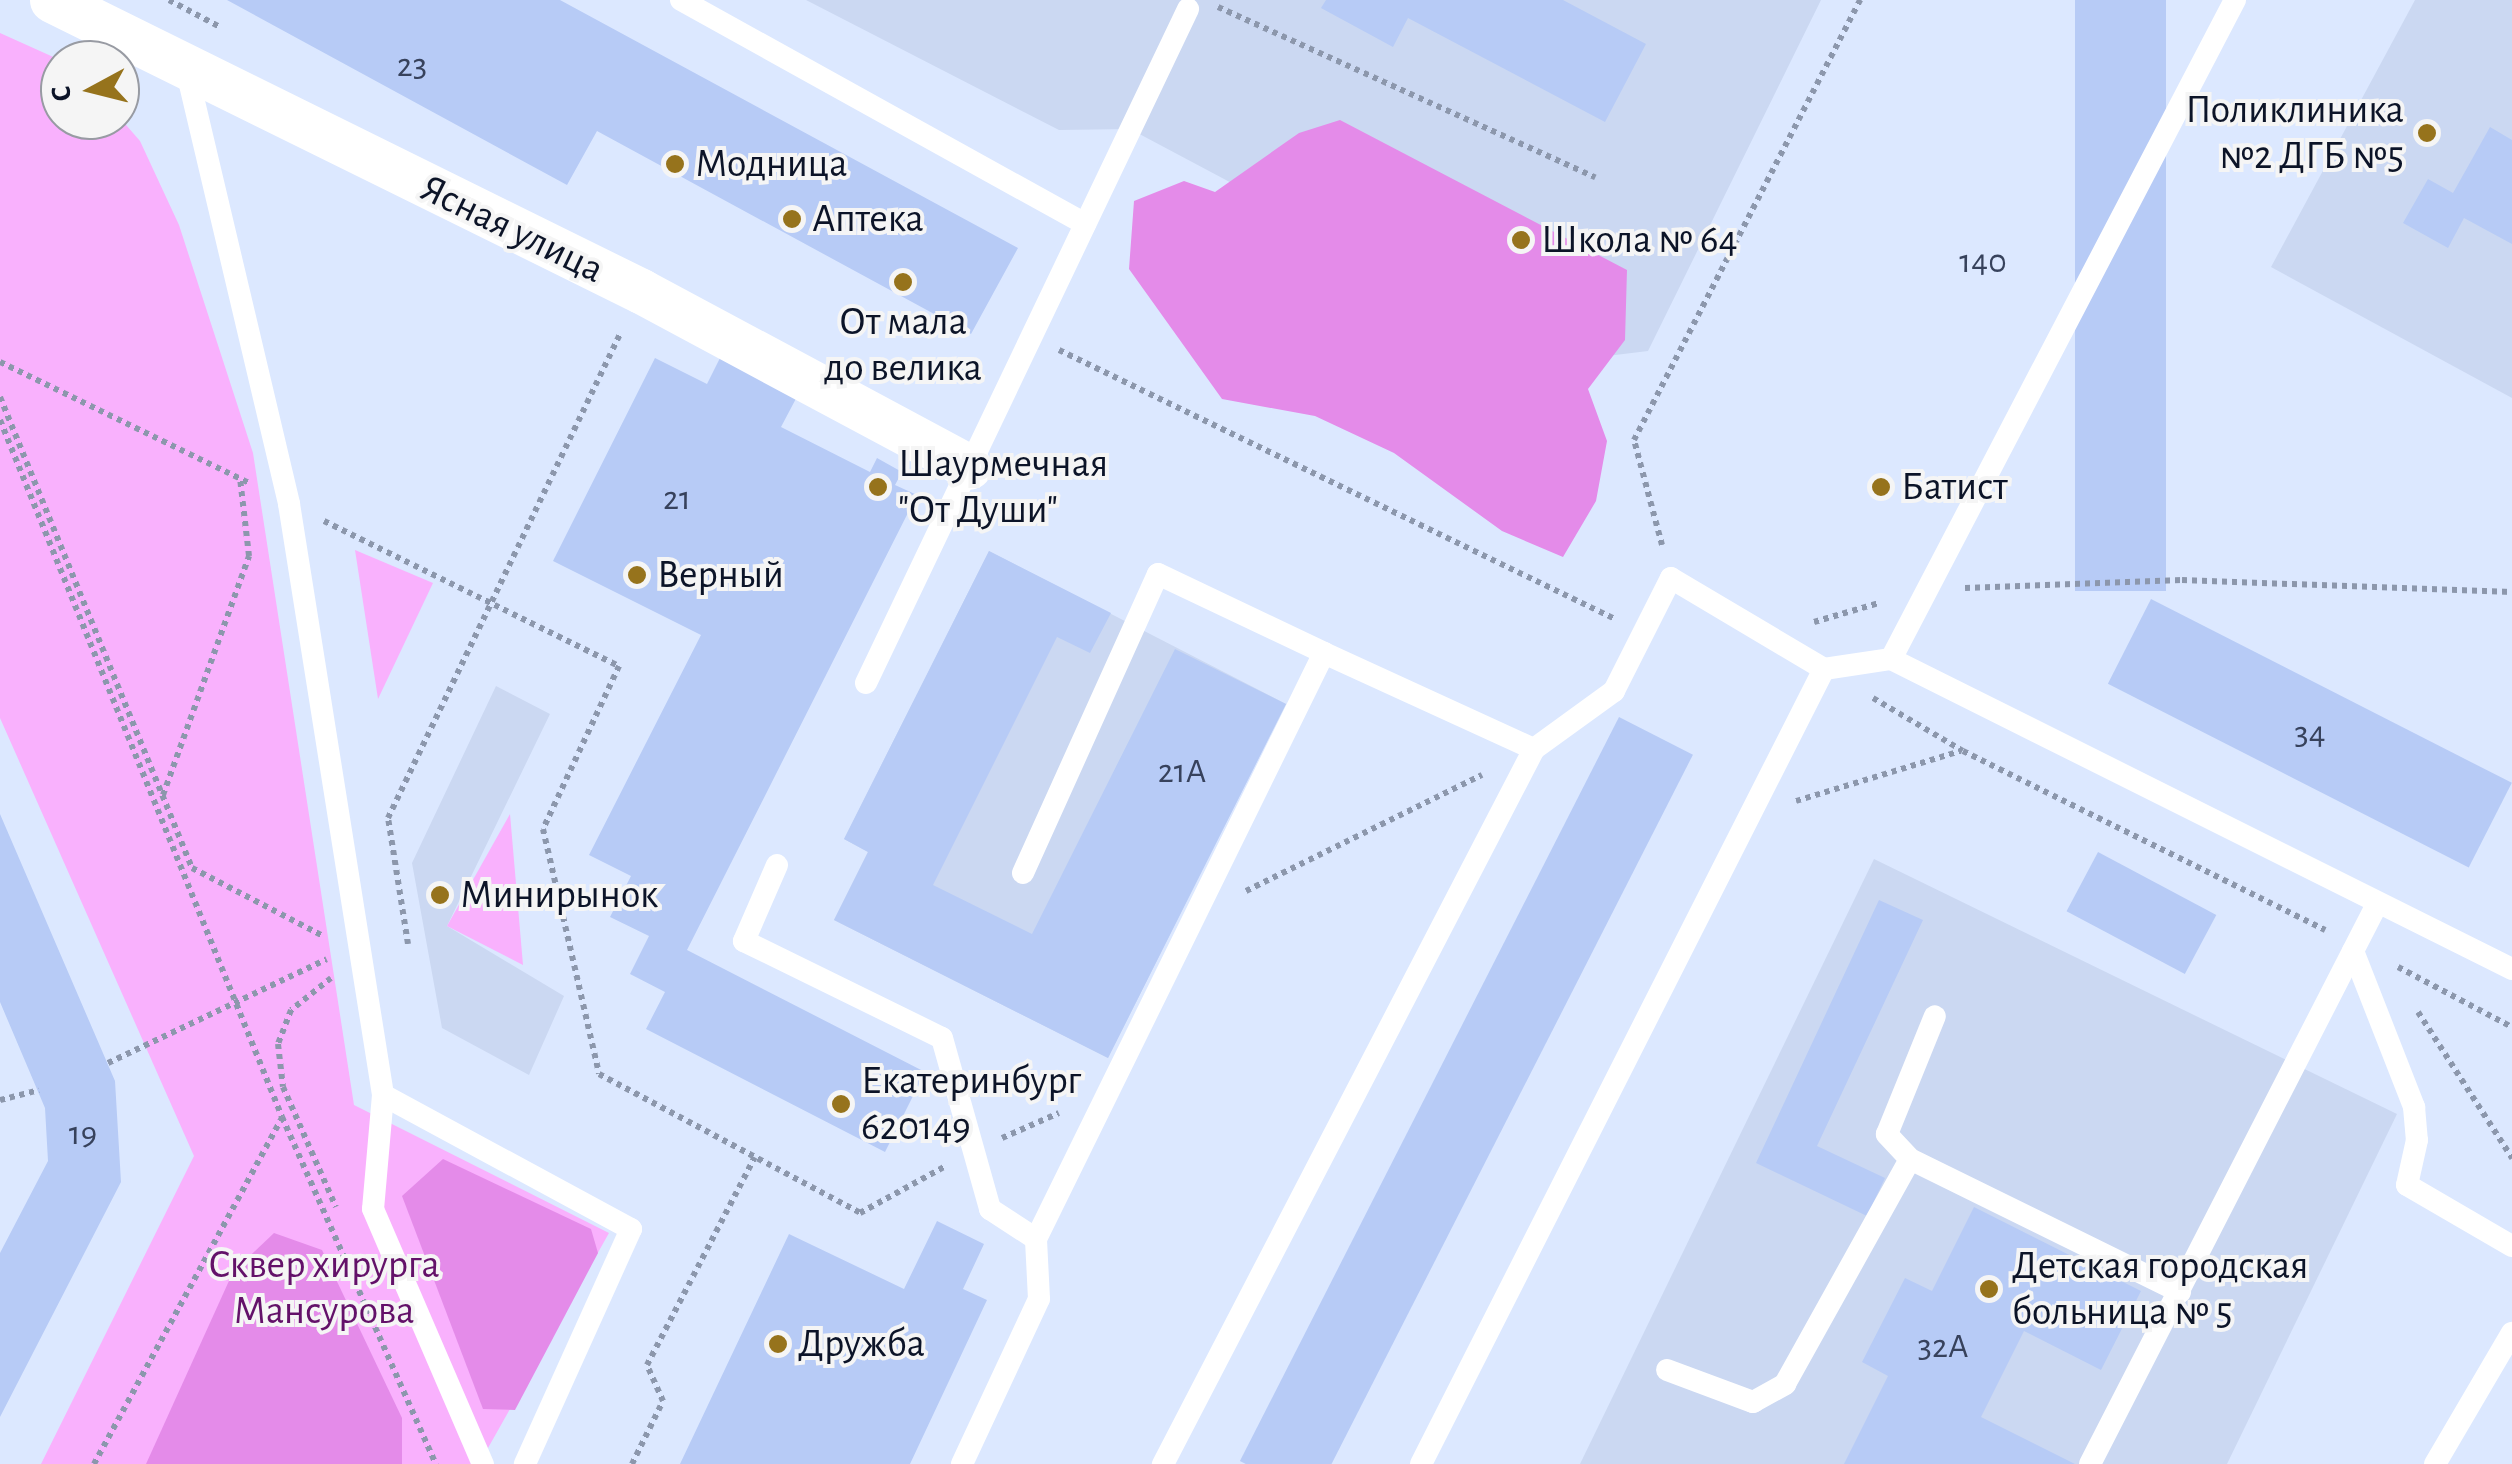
<!DOCTYPE html>
<html>
<head>
<meta charset="utf-8">
<style>
  body { margin:0 }
  #map { position:relative; width:2512px; height:1464px; overflow:hidden; background:#dce8ff; font-family:"Alegreya Sans",sans-serif }
  div>[style] { position:absolute }
  [style*='--x'] { left:calc(var(--x)*1px); top:calc(var(--y)*1px); width:calc(var(--w)*1px); rotate:calc(var(--a)*1deg) }
  .built>* { inset:0; background:#cbd8f2 }
  .green>* { inset:0; background:#f9b1fd }
  .forest>* { inset:0; background:#e48be9 }
  .building>* { inset:0; background:#b7cbf6; transform-origin:0 0 }
  .path>* { height:6px; margin-top:-3px; transform-origin:0; background:repeating-linear-gradient(90deg,#8c97ac 0 5px,transparent 0 10px) }
  .lane>* { height:22px; margin:-11px; padding:0 11px; transform-origin:11px; border-radius:11px; background:#fff }
  .street>* { height:45px; margin:-22.5px; padding:0 22.5px; transform-origin:22.5px; border-radius:22.5px; background:#fff }
  .dots>* { width:28px; height:28px; translate:-50% -50%; box-sizing:border-box; border:5px solid #f5f5f5; border-radius:50% }
  span { translate:-50% -50%; white-space:nowrap; text-align:center; line-height:1.15; -webkit-text-stroke:8px #f5f5f5; paint-order:stroke }
  .number-label { font-size:35px; color:#37425c }
  .number-label span { -webkit-text-stroke-width:0 }
  .poi-label { font-size:40px; color:#0c1428 }
  .right { translate:-100% -50%; text-align:right }
  .left { translate:0 -50%; text-align:left }
  .street-label { font-size:40px; color:#0c1428 }
  .park-label { font-size:40px; color:#631169 }
  .north { position:absolute; left:40px; top:40px; width:100px; height:100px; box-sizing:border-box; background:#f5f5f5; border:2px solid #989ba3; border-radius:50%; rotate:263deg; font-size:28px; font-weight:700; line-height:40px; text-align:center; color:#0c1428 }
  .north::after { content:''; display:block; margin:auto; width:35px; height:45px; background:#96731c; clip-path:polygon(50% 0,100% 100%,50% 72%,0 100%) }
</style>
</head>
<body>
<div id="map">
  <div class="built">
    <div style="clip-path:polygon(806px 0,1821px 0,1648px 351px,1566px 361px,1130px 129px,1059px 130px)"></div>
    <div style="clip-path:polygon(2415px 0,2512px 0,2512px 398px,2271px 267px)"></div>
    <div style="clip-path:polygon(989px 551px,1286px 704px,1108px 1058px,834px 920px,868px 852px,844px 839px)"></div>
    <div style="clip-path:polygon(496px 686px,550px 714px,447px 926px,564px 996px,529px 1075px,442px 1028px,412px 863px)"></div>
    <div style="clip-path:polygon(1874px 859px,2397px 1114px,2227px 1464px,1580px 1464px)"></div>
  </div>
  <div class="green">
    <div style="clip-path:polygon(0 33px,60px 60px,60px 120px,120px 118px,140px 141px,179px 225px,253px 453px,354px 1105px,609px 1233px,479px 1464px,41px 1464px,194px 1156px,0 718px)"></div>
    <div style="clip-path:polygon(355px 550px,433px 583px,378px 699px)"></div>
    <div style="clip-path:polygon(510px 814px,523px 965px,447px 926px)"></div>
  </div>
  <div class="forest">
    <div style="clip-path:polygon(1340px 120px,1627px 270px,1625px 340px,1588px 389px,1607px 441px,1596px 501px,1563px 557px,1502px 531px,1394px 453px,1315px 416px,1222px 399px,1129px 269px,1134px 201px,1184px 181px,1215px 192px,1299px 133px)"></div>
    <div style="clip-path:polygon(443px 1159px,591px 1229px,598px 1253px,515px 1410px,483px 1409px,402px 1196px)"></div>
    <div style="clip-path:polygon(274px 1233px,322px 1250px,402px 1418px,402px 1464px,146px 1464px,233px 1272px)"></div>
  </div>
  <div class="building">
    <div style="clip-path:polygon(227px 0,560px 0,1018px 248px,971px 334px,597px 131px,567px 185px)"></div>
    <div style="clip-path:polygon(1326px 0,1563px 0,1646px 44px,1605px 122px,1408px 18px,1393px 47px,1321px 8px)"></div>
    <div style="left:2075px;top:0;width:91px;height:591px"></div>
    <div style="clip-path:polygon(2490px 127px,2512px 140px,2512px 244px,2464px 218px,2448px 248px,2403px 223px,2428px 179px,2453px 193px)"></div>
    <div style="clip-path:polygon(723px 352px,800px 391px,781px 427px,870px 472px,877px 458px,902px 472px,895px 485px,917px 495px,687px 950px,925px 1072px,885px 1152px,646px 1029px,665px 992px,630px 974px,649px 936px,610px 917px,631px 876px,589px 855px,701px 635px,553px 561px,655px 358px,707px 384px)"></div>
    <div style="clip-path:polygon(989px 551px,1111px 613px,1090px 653px,1057px 637px,933px 885px,1032px 934px,1175px 649px,1286px 704px,1108px 1058px,834px 920px,868px 852px,844px 839px)"></div>
    <div style="left:2151px;top:599px;width:405px;height:95px;rotate:27deg"></div>
    <div style="left:1619px;top:717px;width:83px;height:835px;rotate:27deg"></div>
    <div style="clip-path:polygon(0 814px,115px 1081px,121px 1182px,0 1417px,0 1253px,48px 1161px,45px 1108px,0 1002px)"></div>
    <div style="left:2098px;top:852px;width:134px;height:67px;rotate:28deg"></div>
    <div style="clip-path:polygon(1879px 900px,1923px 920px,1817px 1146px,1885px 1178px,1867px 1216px,1756px 1163px)"></div>
    <div style="clip-path:polygon(1974px 1207px,2141px 1291px,2101px 1370px,2024px 1331px,1981px 1417px,2075px 1464px,1844px 1464px,1888px 1376px,1862px 1362px,1905px 1278px,1932px 1291px)"></div>
    <div style="clip-path:polygon(937px 1221px,984px 1244px,963px 1289px,987px 1300px,910px 1464px,680px 1464px,789px 1234px,904px 1289px)"></div>
  </div>
  <div class="path">
    <div style="--x:169;--y:0;--w:58;--a:27.9"></div>
    <div style="--x:1218;--y:7;--w:414;--a:24.3"></div>
    <div style="--x:1059;--y:350;--w:618;--a:25.82"></div>
    <div style="--x:0;--y:362;--w:279;--a:25.9"></div>
    <div style="--x:0;--y:397;--w:509;--a:67.82"></div>
    <div style="--x:192;--y:868;--w:148;--a:27.4"></div>
    <div style="--x:0;--y:420;--w:752;--a:67.97"></div>
    <div style="--x:282;--y:1117;--w:380;--a:66.1"></div>
    <div style="--x:324;--y:521;--w:329;--a:26.2"></div>
    <div style="--x:619;--y:666;--w:180;--a:115"></div>
    <div style="--x:543;--y:829;--w:251;--a:77.1"></div>
    <div style="--x:599;--y:1074;--w:296;--a:28"></div>
    <div style="--x:860;--y:1213;--w:98;--a:-28.7"></div>
    <div style="--x:1662;--y:545;--w:109;--a:-104.9"></div>
    <div style="--x:1634;--y:440;--w:495;--a:-62.8"></div>
    <div style="--x:1965;--y:588;--w:217;--a:-2.1"></div>
    <div style="--x:2182;--y:580;--w:330;--a:2.1"></div>
    <div style="--x:1814;--y:622;--w:68;--a:-16.3"></div>
    <div style="--x:1873;--y:698;--w:104;--a:30.5"></div>
    <div style="--x:1963;--y:751;--w:404;--a:26.3"></div>
    <div style="--x:163;--y:795;--w:254;--a:-70.2"></div>
    <div style="--x:249;--y:556;--w:79;--a:-96.6"></div>
    <div style="--x:1796;--y:801;--w:172;--a:-16.9"></div>
    <div style="--x:1246;--y:891;--w:263;--a:-26.2"></div>
    <div style="--x:408;--y:944;--w:128;--a:-99"></div>
    <div style="--x:388;--y:818;--w:539;--a:-64.39"></div>
    <div style="--x:2398;--y:967;--w:129;--a:27.8"></div>
    <div style="--x:331;--y:978;--w:51;--a:141.3"></div>
    <div style="--x:291;--y:1010;--w:36;--a:111"></div>
    <div style="--x:278;--y:1044;--w:43;--a:83.4"></div>
    <div style="--x:283;--y:1087;--w:131;--a:66.2"></div>
    <div style="--x:2418;--y:1012;--w:174;--a:57.2"></div>
    <div style="--x:108;--y:1063;--w:242;--a:-25.4"></div>
    <div style="--x:0;--y:1100;--w:40;--a:-14.4"></div>
    <div style="--x:1002;--y:1138;--w:62;--a:-23.7"></div>
    <div style="--x:94;--y:1464;--w:394;--a:-61.5"></div>
    <div style="--x:632;--y:1464;--w:70;--a:-63.8"></div>
    <div style="--x:663;--y:1401;--w:39;--a:-114"></div>
    <div style="--x:647;--y:1365;--w:234;--a:-62.6"></div>
  </div>
  <div class="lane">
    <div style="--x:681;--y:0;--w:462;--a:29"></div>
    <div style="--x:2235;--y:0;--w:743;--a:117.56"></div>
    <div style="--x:1891;--y:659;--w:694;--a:26.53"></div>
    <div style="--x:187;--y:72;--w:444;--a:76.7"></div>
    <div style="--x:289;--y:504;--w:598;--a:80.96"></div>
    <div style="--x:383;--y:1095;--w:114;--a:95"></div>
    <div style="--x:373;--y:1209;--w:278;--a:66.7"></div>
    <div style="--x:1824;--y:669;--w:68;--a:-8.5"></div>
    <div style="--x:866;--y:683;--w:747;--a:-64.46"></div>
    <div style="--x:777;--y:865;--w:83;--a:113.5"></div>
    <div style="--x:744;--y:941;--w:220;--a:26.1"></div>
    <div style="--x:942;--y:1038;--w:178;--a:74.3"></div>
    <div style="--x:990;--y:1209;--w:55;--a:33.1"></div>
    <div style="--x:1023;--y:873;--w:328;--a:-65.7"></div>
    <div style="--x:1158;--y:574;--w:184;--a:25.4"></div>
    <div style="--x:2353;--y:951;--w:168;--a:68.6"></div>
    <div style="--x:2414;--y:1107;--w:33;--a:85"></div>
    <div style="--x:2417;--y:1140;--w:46;--a:102.5"></div>
    <div style="--x:2407;--y:1185;--w:121;--a:30.2"></div>
    <div style="--x:383;--y:1095;--w:282;--a:28.4"></div>
    <div style="--x:631;--y:1229;--w:258;--a:114.3"></div>
    <div style="--x:1910;--y:1159;--w:301;--a:26.2"></div>
    <div style="--x:1667;--y:1370;--w:92;--a:20.4"></div>
    <div style="--x:1753;--y:1402;--w:37;--a:-29"></div>
    <div style="--x:1785;--y:1384;--w:257;--a:-60.9"></div>
    <div style="--x:1910;--y:1159;--w:34;--a:-133"></div>
    <div style="--x:1887;--y:1134;--w:127;--a:-67.9"></div>
    <div style="--x:962;--y:1464;--w:182;--a:-65"></div>
    <div style="--x:1039;--y:1299;--w:60;--a:-92.9"></div>
    <div style="--x:1036;--y:1239;--w:653;--a:-63.83"></div>
    <div style="--x:1324;--y:653;--w:231;--a:24.6"></div>
    <div style="--x:1534;--y:749;--w:806;--a:117.42"></div>
    <div style="--x:1421;--y:1464;--w:891;--a:-63.12"></div>
    <div style="--x:1824;--y:669;--w:178;--a:-149.3"></div>
    <div style="--x:1671;--y:578;--w:127;--a:116.8"></div>
    <div style="--x:1614;--y:691;--w:99;--a:144.1"></div>
    <div style="--x:2090;--y:1464;--w:629;--a:-62.86"></div>
    <div style="--x:2435;--y:1464;--w:152;--a:-59.6"></div>
  </div>
  <div class="street">
    <div style="--x:52;--y:0;--w:657;--a:26.29"></div>
    <div style="--x:641;--y:291;--w:372;--a:28.2"></div>
  </div>
  <div class="dots">
    <div style="left:2427px;top:133px;background:#96731c"></div>
    <div style="left:675px;top:164px;background:#96731c"></div>
    <div style="left:792px;top:219px;background:#96731c"></div>
    <div style="left:1521px;top:240px;background:#96731c"></div>
    <div style="left:903px;top:282px;background:#96731c"></div>
    <div style="left:878px;top:487px;background:#96731c"></div>
    <div style="left:1881px;top:487px;background:#96731c"></div>
    <div style="left:637px;top:575px;background:#96731c"></div>
    <div style="left:440px;top:895px;background:#96731c"></div>
    <div style="left:841px;top:1104px;background:#96731c"></div>
    <div style="left:1989px;top:1289px;background:#96731c"></div>
    <div style="left:778px;top:1344px;background:#96731c"></div>
  </div>
  <div class="number-label">
    <span style="left:412px;top:66px">23</span>
    <span style="left:1983px;top:262px">140</span>
    <span style="left:677px;top:499px">21</span>
    <span style="left:2310px;top:734px">34</span>
    <span style="left:1182px;top:772px">21А</span>
    <span style="left:83px;top:1134px">19</span>
    <span style="left:1943px;top:1347px">32А</span>
  </div>
  <div class="poi-label">
    <span class="right" style="left:2404px;top:133px">Поликлиника<br>№2 ДГБ №5</span>
    <span class="left" style="left:695px;top:164px">Модница</span>
    <span class="left" style="left:812px;top:219px">Аптека</span>
    <span class="left" style="left:1541px;top:240px">Школа № 64</span>
    <span style="left:903px;top:345px">От мала<br>до велика</span>
    <span class="left" style="left:898px;top:487px">Шаурмечная<br>"От Души"</span>
    <span class="left" style="left:1901px;top:487px">Батист</span>
    <span class="left" style="left:657px;top:575px">Верный</span>
    <span class="left" style="left:460px;top:895px">Минирынок</span>
    <span class="left" style="left:861px;top:1104px">Екатеринбург<br>620149</span>
    <span class="left" style="left:2012px;top:1289px">Детская городская<br>больница № 5</span>
    <span class="left" style="left:798px;top:1344px">Дружба</span>
  </div>
  <div class="street-label">
    <span style="left:512px;top:229px;rotate:26deg">Ясная улица</span>
  </div>
  <div class="park-label">
    <span style="left:324px;top:1288px">Сквер хирурга<br>Мансурова</span>
  </div>
  <div class="north">С</div>
</div>
</body>
</html>
